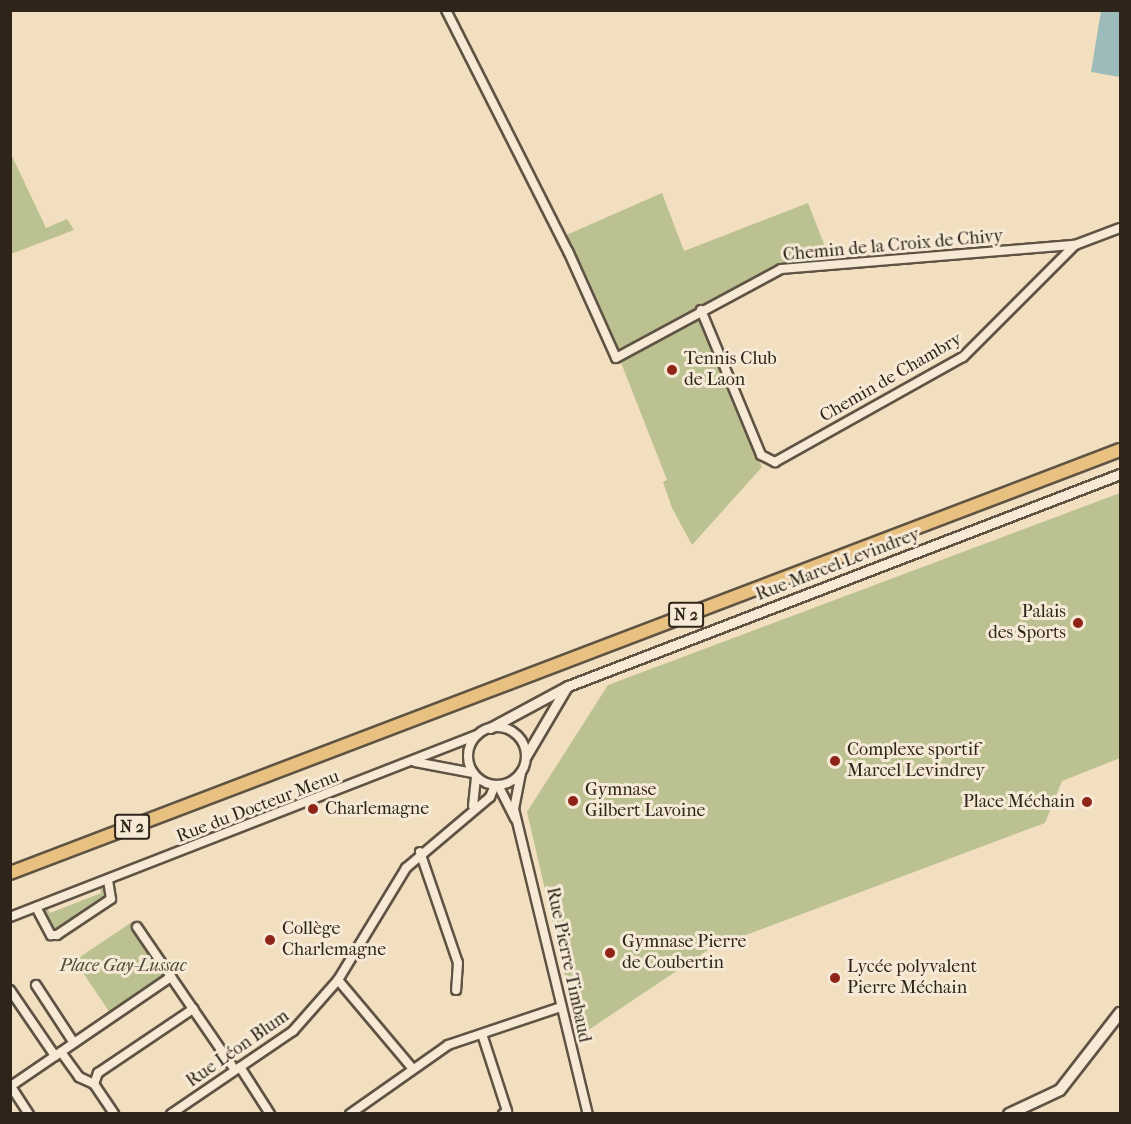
<!DOCTYPE html>
<html>
<head>
<meta charset="utf-8">
<style>
  body { margin:0 }
  #map { position:relative; width:1131px; height:1124px; overflow:hidden; background:#f1dfc0; font-family:"IM FELL French Canon",serif }
  div>[style] { position:absolute }
  [style*='--x'] { left:calc(var(--x)*1px); top:calc(var(--y)*1px); width:calc(var(--w)*1px); rotate:calc(var(--a)*1deg) }
  .green>* { inset:0; background:#bcc191; transform-origin:0 0 }
  .water>* { inset:0; background:#9dbbba }
  .roads { filter:drop-shadow(2px 0 #5f5344) drop-shadow(-2px 0 #5f5344) drop-shadow(0 2px #5f5344) drop-shadow(0 -2px #5f5344) }
  .minor>* { height:8px; margin:-4px; padding:0 4px; transform-origin:4px; border-radius:4px; background:#f6ead6 }
  .minor>.ring { margin:-4px; padding:0; box-sizing:content-box; background:none; border:8px solid #f6ead6; border-radius:50% }
  .tertiary>* { height:9px; margin:-4.5px; padding:0 4.5px; transform-origin:4.5px; border-radius:4.5px; background:#f6ead6 }
  .secondary>* { height:10px; margin:-5px; padding:0 5px; transform-origin:5px; border-radius:5px; background:#f6ead6 }
  .primary>* { height:12px; margin:-6px; padding:0 6px; transform-origin:6px; border-radius:6px; background:#e8c080 }
  .dots>* { width:16px; height:16px; translate:-50% -50%; box-sizing:border-box; border:3px solid #f6ead6; border-radius:50% }
  span { translate:-50% -50%; white-space:nowrap; text-align:center; line-height:1.15; -webkit-text-stroke:6px #f6ead6; paint-order:stroke }
  .shield-label span { padding:2px 4px; background:#f6ead6; border:2px solid; border-radius:4px; -webkit-text-stroke-width:0 }
  .shield-label { font-size:16px; color:#2e241a; font-weight:700 }
  .street-label { font-size:18px; color:#2e241a }
  .poi-label { font-size:18px; color:#2e241a }
  .left { translate:0 -50%; text-align:left }
  .right { translate:-100% -50%; text-align:right }
  .park-label { font-size:18px; color:#524b38; font-style:italic }
  .frame { position:absolute; inset:0; border:12px solid #2e241a; pointer-events:none }
</style>
</head>
<body>
<div id="map">
  <div class="green">
    <div style="clip-path:polygon(10px 152px,46px 228px,67px 219px,74px 230px,11px 254px)"></div>
    <div style="clip-path:polygon(662px 193px,684px 251px,808px 203px,831px 262px,774px 268px,695px 312px,762px 467px,692px 545px,672px 508px,663px 482px,667px 480px,622px 365px,564px 236px)"></div>
    <div style="clip-path:polygon(1120px 493px,1120px 758px,1062px 781px,1045px 823px,711px 948px,587px 1031px,577px 1028px,527px 812px,608px 685px)"></div>
    <div style="clip-path:polygon(100px 886px,109px 891px,107px 899px,62px 930px,52px 928px,43px 914px,46px 906px,50px 913px,101px 893px)"></div>
    <div style="left:132px;top:922px;width:64px;height:69px;rotate:56deg"></div>
  </div>
  <div class="water">
    <div style="clip-path:polygon(1101px 11px,1120px 11px,1120px 77px,1091px 72px)"></div>
  </div>
  <div class="roads">
    <div class="minor">
      <div style="--x:446;--y:10;--w:270;--a:63.2"></div>
      <div style="--x:568;--y:251;--w:117;--a:65.8"></div>
      <div style="--x:616;--y:358;--w:187;--a:-28.3"></div>
      <div style="--x:781;--y:269;--w:295;--a:-4.7"></div>
      <div style="--x:1075;--y:245;--w:48;--a:-20.7"></div>
      <div style="--x:701;--y:310;--w:157;--a:67.5"></div>
      <div style="--x:761;--y:455;--w:16;--a:27"></div>
      <div style="--x:775;--y:462;--w:215;--a:-29.2"></div>
      <div style="--x:963;--y:357;--w:158;--a:-45"></div>
      <div class="ring" style="left:468px;top:727px;width:50px;height:50px"></div>
      <div style="--x:415;--y:762;--w:59;--a:10.7"></div>
      <div style="--x:521;--y:773;--w:37;--a:101"></div>
      <div style="--x:514;--y:809;--w:314;--a:76.4"></div>
      <div style="--x:498;--y:785;--w:38;--a:63"></div>
      <div style="--x:473;--y:806;--w:28;--a:-84"></div>
      <div style="--x:420;--y:852;--w:117;--a:71.1"></div>
      <div style="--x:458;--y:963;--w:27;--a:94"></div>
      <div style="--x:36;--y:907;--w:32;--a:62"></div>
      <div style="--x:51;--y:935;--w:6;--a:0"></div>
      <div style="--x:57;--y:935;--w:65;--a:-33.7"></div>
      <div style="--x:111;--y:899;--w:18;--a:-99"></div>
      <div style="--x:10;--y:917;--w:501;--a:-21.29"></div>
      <div style="--x:137;--y:927;--w:99;--a:55.7"></div>
      <div style="--x:338;--y:980;--w:115;--a:49.9"></div>
      <div style="--x:36;--y:985;--w:69;--a:56.8"></div>
      <div style="--x:10;--y:990;--w:80;--a:55.7"></div>
      <div style="--x:482;--y:1034;--w:81;--a:72"></div>
      <div style="--x:507;--y:1111;--w:5;--a:143"></div>
      <div style="--x:61;--y:1052;--w:31;--a:54"></div>
      <div style="--x:79;--y:1077;--w:17;--a:25"></div>
      <div style="--x:94;--y:1084;--w:36;--a:56"></div>
      <div style="--x:240;--y:1067;--w:56;--a:57.4"></div>
      <div style="--x:94;--y:1084;--w:12;--a:-70"></div>
      <div style="--x:98;--y:1073;--w:115;--a:-34"></div>
      <div style="--x:193;--y:1009;--w:74;--a:55.5"></div>
      <div style="--x:10;--y:1085;--w:35;--a:57"></div>
      <div style="--x:11;--y:1086;--w:194;--a:-34.3"></div>
      <div style="--x:171;--y:1114;--w:148;--a:-34.2"></div>
      <div style="--x:293;--y:1031;--w:68;--a:-48.6"></div>
      <div style="--x:338;--y:980;--w:131;--a:-58.7"></div>
      <div style="--x:406;--y:868;--w:110;--a:-40.2"></div>
      <div style="--x:490;--y:797;--w:13;--a:-67"></div>
      <div style="--x:350;--y:1114;--w:120;--a:-35.1"></div>
      <div style="--x:448;--y:1045;--w:119;--a:-18.6"></div>
    </div>
    <div class="tertiary">
      <div style="--x:490;--y:728;--w:89;--a:-28.3"></div>
      <div style="--x:568;--y:686;--w:591;--a:-21.01"></div>
      <div style="--x:526;--y:756;--w:79;--a:-59.5"></div>
    </div>
    <div class="secondary">
      <div style="--x:1009;--y:1114;--w:56;--a:-25.2"></div>
      <div style="--x:1060;--y:1090;--w:98;--a:-52.1"></div>
    </div>
    <div class="primary">
      <div style="--x:10;--y:873;--w:1188;--a:-20.86"></div>
    </div>
  </div>
  <div class="dots">
    <div style="left:672px;top:370px;background:#8f2418"></div>
    <div style="left:1078px;top:623px;background:#8f2418"></div>
    <div style="left:835px;top:761px;background:#8f2418"></div>
    <div style="left:573px;top:801px;background:#8f2418"></div>
    <div style="left:1087px;top:802px;background:#8f2418"></div>
    <div style="left:313px;top:809px;background:#8f2418"></div>
    <div style="left:270px;top:940px;background:#8f2418"></div>
    <div style="left:610px;top:953px;background:#8f2418"></div>
    <div style="left:835px;top:978px;background:#8f2418"></div>
  </div>
  <div class="shield-label">
    <span style="left:686px;top:615px">N 2</span>
    <span style="left:132px;top:827px">N 2</span>
  </div>
  <div class="street-label">
    <span style="left:893px;top:246px;rotate:-5deg">Chemin de la Croix de Chivy</span>
    <span style="left:891px;top:378px;rotate:-30deg">Chemin de Chambry</span>
    <span style="left:838px;top:565px;rotate:-21deg">Rue Marcel Levindrey</span>
    <span style="left:258px;top:807px;rotate:-21deg">Rue du Docteur Menu</span>
    <span style="left:568px;top:965px;rotate:78deg">Rue Pierre Timbaud</span>
    <span style="left:238px;top:1049px;rotate:-35deg">Rue Léon Blum</span>
  </div>
  <div class="poi-label">
    <span class="left" style="left:684px;top:370px">Tennis Club<br>de Laon</span>
    <span class="right" style="left:1066px;top:623px">Palais<br>des Sports</span>
    <span class="left" style="left:847px;top:761px">Complexe sportif<br>Marcel Levindrey</span>
    <span class="left" style="left:585px;top:801px">Gymnase<br>Gilbert Lavoine</span>
    <span class="right" style="left:1075px;top:802px">Place Méchain</span>
    <span class="left" style="left:325px;top:809px">Charlemagne</span>
    <span class="left" style="left:282px;top:940px">Collège<br>Charlemagne</span>
    <span class="left" style="left:622px;top:953px">Gymnase Pierre<br>de Coubertin</span>
    <span class="left" style="left:847px;top:978px">Lycée polyvalent<br>Pierre Méchain</span>
  </div>
  <div class="park-label">
    <span style="left:123px;top:966px">Place Gay-Lussac</span>
  </div>
  <div class="frame"></div>
</div>
</body>
</html>
